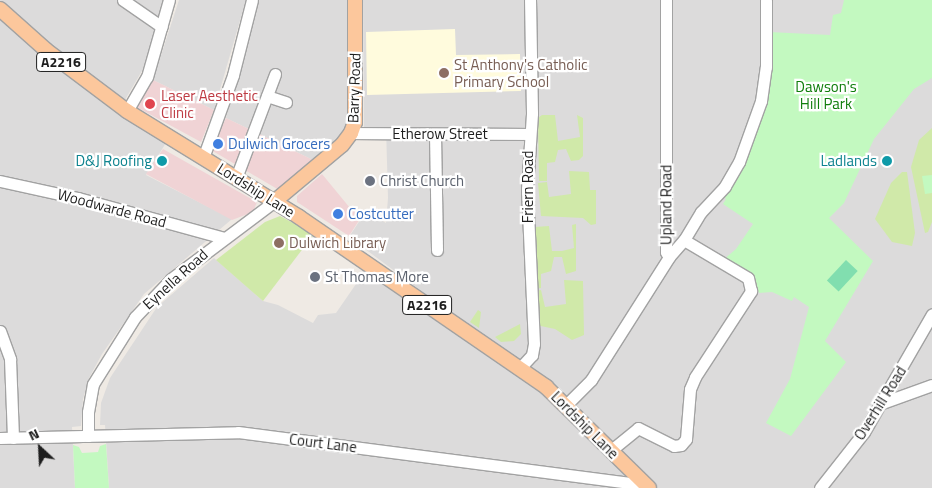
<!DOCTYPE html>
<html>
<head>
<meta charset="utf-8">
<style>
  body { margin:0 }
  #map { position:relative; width:932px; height:488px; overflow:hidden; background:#efeae4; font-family:"Titillium Web",sans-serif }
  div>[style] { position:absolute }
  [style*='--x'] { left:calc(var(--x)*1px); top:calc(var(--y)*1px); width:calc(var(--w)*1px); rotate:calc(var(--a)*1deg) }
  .residential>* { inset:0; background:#dcdbdb }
  .commercial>* { inset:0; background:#f0d3d5 }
  .education>* { inset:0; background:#fffbdd }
  .grass>* { inset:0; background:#d0e9a9 }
  .park>* { inset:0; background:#c3f9c0 }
  .pitch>* { inset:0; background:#81deaf; transform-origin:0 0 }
  .roads { filter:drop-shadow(1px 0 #a2a2a2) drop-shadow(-1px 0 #a2a2a2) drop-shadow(0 1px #a2a2a2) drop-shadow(0 -1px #a2a2a2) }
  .minor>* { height:11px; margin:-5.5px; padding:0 5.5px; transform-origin:5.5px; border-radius:5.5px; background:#fff }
  .major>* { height:14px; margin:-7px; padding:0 7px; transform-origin:7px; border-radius:7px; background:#fcc79c }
  .dots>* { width:14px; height:14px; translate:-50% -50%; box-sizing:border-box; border:2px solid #fff; border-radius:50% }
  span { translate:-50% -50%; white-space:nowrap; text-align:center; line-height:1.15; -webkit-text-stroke:4.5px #fff; paint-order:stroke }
  .shield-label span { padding:1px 4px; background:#fff; border:1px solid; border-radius:4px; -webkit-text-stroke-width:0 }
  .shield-label { font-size:14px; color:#1e1e1e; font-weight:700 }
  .education-label { font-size:15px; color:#785e54 }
  .left { translate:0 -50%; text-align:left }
  .park-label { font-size:15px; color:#0f7d0b }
  .street-label { font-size:15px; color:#1e1e1e }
  .health-label { font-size:15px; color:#be3a42 }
  .shop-label { font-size:15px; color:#366cbe }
  .culture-label { font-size:15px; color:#0d838f }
  .right { translate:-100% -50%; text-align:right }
  .worship-label { font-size:15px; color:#5b616d }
  .north { position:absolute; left:15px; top:423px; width:50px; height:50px; -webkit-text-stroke:4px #fff; paint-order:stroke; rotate:335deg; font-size:14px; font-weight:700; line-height:20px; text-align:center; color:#1e1e1e }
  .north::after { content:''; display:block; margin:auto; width:18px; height:22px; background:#1e1e1e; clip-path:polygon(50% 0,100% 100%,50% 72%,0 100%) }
</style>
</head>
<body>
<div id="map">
  <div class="residential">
    <div style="clip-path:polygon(0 0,164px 0,143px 69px,122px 105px,0 9px)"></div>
    <div style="clip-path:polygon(179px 0,246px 0,214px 110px,153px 80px)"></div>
    <div style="clip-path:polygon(257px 0,348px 0,350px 120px,343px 133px,313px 160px,226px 118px)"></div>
    <div style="clip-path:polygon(363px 0,932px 0,932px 488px,654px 488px,549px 386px,349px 237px,366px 211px,386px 223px,388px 198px,386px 127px,364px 127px)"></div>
    <div style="clip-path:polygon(0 12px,169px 138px,146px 175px,232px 219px,144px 294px,102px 354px,89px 378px,83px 399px,81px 426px,72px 427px,75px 488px,0 488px)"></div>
    <div style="clip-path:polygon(214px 258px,263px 301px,278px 305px,313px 323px,318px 315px,336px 313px,365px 271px,545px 390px,643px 488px,109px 488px,105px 425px,100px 425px,101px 403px,110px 378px,157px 307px)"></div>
  </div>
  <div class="commercial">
    <div style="clip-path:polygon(147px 77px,214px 110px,201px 142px,131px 104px)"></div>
    <div style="clip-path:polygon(226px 118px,313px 160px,279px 190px,211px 150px)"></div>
    <div style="clip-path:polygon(163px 149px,257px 202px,253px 212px,232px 220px,146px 174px)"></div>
    <div style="clip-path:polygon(322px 174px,350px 208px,365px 211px,349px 236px,297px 202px,297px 196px)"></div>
  </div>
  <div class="education">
    <div style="clip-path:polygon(455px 29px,456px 55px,520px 54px,521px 91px,367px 95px,366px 32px)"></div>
  </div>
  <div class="grass">
    <div style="clip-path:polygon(542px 115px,555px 115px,558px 141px,580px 137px,577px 115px,583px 118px,583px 156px,579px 160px,571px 161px,566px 149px,558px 150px,555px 162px,547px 163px,547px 181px,539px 181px,538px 118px)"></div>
    <div style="clip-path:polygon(932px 128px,932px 222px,928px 232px,925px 233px,911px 167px,919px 140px)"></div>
    <div style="clip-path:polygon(569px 171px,589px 172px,590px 190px,596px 190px,596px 224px,591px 225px,583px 218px,541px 216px,538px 183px,547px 182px,549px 197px,571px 194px)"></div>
    <div style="clip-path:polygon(902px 172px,907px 172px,915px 233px,912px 246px,892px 242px,875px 219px,891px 183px)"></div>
    <div style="clip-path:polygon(280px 216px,314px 234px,263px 301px,216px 260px,265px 222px)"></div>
    <div style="clip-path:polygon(576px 224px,576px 271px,566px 274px,562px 257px,554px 257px,551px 271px,541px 274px,541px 288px,534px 289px,535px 227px,549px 226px,552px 251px,562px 251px,574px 248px,572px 225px)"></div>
    <div style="clip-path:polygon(564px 280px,583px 281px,584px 335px,572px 340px,555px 329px,536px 325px,534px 291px,541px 290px,545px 307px,566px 304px)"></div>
    <div style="clip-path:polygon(478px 310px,481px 312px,479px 328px,470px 322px)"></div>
    <div style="clip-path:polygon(520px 324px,521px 334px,514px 341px,501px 342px,495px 337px)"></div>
  </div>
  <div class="park">
    <div style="clip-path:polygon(844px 0,932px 0,932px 78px,914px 89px,874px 139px,844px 203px,829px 218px,873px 261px,825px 341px,846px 362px,791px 436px,766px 423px,790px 379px,809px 307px,794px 297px,792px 301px,772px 292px,759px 293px,752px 277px,722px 261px,736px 249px,753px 224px,723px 204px,726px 199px,720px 192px,737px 161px,758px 102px,769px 32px,830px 35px,833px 15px,841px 13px)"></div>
    <div style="clip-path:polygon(932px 175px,932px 193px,925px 194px,922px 176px)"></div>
    <div style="clip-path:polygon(106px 444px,109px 488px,75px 488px,73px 445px,79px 447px,82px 453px,98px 452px,100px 446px)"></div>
  </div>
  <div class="pitch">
    <div style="left:846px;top:260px;width:16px;height:28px;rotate:43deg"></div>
  </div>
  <div class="roads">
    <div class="minor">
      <div style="--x:123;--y:0;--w:47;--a:34.7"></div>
      <div style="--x:267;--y:96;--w:20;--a:18"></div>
      <div style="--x:127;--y:111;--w:39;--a:-60"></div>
      <div style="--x:147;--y:77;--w:80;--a:-74.1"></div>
      <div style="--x:351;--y:133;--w:177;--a:0.3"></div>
      <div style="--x:435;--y:134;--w:116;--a:89"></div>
      <div style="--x:203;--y:158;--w:88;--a:-70.1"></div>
      <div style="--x:233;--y:75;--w:77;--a:-75.8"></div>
      <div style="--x:236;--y:178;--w:111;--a:-69.4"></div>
      <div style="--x:0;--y:181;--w:80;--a:12.3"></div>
      <div style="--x:78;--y:198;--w:151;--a:15.3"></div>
      <div style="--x:669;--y:257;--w:23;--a:-49"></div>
      <div style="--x:684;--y:240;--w:33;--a:-59"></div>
      <div style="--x:701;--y:212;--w:35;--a:-47"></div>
      <div style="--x:725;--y:186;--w:28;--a:-60"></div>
      <div style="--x:739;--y:162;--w:65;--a:-70.2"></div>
      <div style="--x:761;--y:101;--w:34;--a:-82"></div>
      <div style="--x:766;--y:67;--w:67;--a:-90"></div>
      <div style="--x:0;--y:331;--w:30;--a:70"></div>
      <div style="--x:10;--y:359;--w:79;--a:87.8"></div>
      <div style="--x:519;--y:369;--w:19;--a:-47"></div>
      <div style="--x:532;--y:355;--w:11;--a:-80"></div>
      <div style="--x:534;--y:344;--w:155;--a:-92.6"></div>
      <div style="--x:527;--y:189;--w:76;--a:-86.2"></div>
      <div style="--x:532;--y:113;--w:113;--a:-91"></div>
      <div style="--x:882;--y:403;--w:53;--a:-19.8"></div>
      <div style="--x:565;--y:406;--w:37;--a:-45"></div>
      <div style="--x:591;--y:380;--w:146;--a:-57.6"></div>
      <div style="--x:669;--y:257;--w:6;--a:-121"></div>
      <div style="--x:666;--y:252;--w:252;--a:-90"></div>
      <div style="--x:88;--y:436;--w:24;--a:-90"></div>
      <div style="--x:88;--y:412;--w:28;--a:-80"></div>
      <div style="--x:93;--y:384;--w:79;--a:-57.9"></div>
      <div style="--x:135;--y:317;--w:52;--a:-46.5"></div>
      <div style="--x:171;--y:279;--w:130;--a:-36.9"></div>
      <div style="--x:0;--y:438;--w:238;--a:-1.4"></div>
      <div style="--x:238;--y:432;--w:409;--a:7.4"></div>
      <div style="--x:610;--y:451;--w:36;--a:-39"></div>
      <div style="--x:638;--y:428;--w:40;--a:26.6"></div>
      <div style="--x:674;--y:446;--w:7;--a:-8"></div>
      <div style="--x:681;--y:445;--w:8;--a:-50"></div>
      <div style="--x:686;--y:439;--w:50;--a:-85.4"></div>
      <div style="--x:690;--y:389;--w:13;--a:-67"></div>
      <div style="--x:695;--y:377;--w:103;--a:-56.9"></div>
      <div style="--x:751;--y:291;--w:13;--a:-103"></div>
      <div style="--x:748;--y:278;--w:74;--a:-149.3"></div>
      <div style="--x:820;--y:488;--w:71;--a:-51.8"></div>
      <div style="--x:864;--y:432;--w:136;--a:-60"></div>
    </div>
    <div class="major">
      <div style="--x:0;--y:9;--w:62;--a:41.7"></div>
      <div style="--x:46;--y:50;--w:101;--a:37"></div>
      <div style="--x:127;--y:111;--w:202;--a:31.6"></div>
      <div style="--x:299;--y:217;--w:300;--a:34.5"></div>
      <div style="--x:546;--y:387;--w:144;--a:44.4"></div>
      <div style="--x:275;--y:201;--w:87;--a:-39.9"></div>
      <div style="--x:342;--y:145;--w:15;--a:-53"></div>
      <div style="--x:351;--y:133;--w:12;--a:-70"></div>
      <div style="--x:355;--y:122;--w:122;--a:-90"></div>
    </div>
  </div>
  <div class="dots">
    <div style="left:444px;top:73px;background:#8d6e63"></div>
    <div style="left:150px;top:104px;background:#e0444e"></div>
    <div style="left:218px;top:144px;background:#3f7fe0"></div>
    <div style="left:162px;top:161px;background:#0f9aa8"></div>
    <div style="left:887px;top:161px;background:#0f9aa8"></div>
    <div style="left:370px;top:181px;background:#6b7280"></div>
    <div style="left:338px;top:214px;background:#3f7fe0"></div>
    <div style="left:279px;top:243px;background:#8d6e63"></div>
    <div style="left:315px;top:277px;background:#6b7280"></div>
  </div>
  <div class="shield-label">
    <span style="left:61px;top:62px">A2216</span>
    <span style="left:427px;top:305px">A2216</span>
  </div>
  <div class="education-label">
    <span class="left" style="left:454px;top:73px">St Anthony's Catholic<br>Primary School</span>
    <span class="left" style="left:289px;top:243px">Dulwich Library</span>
  </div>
  <div class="park-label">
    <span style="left:826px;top:95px">Dawson's<br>Hill Park</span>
  </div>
  <div class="street-label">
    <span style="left:354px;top:88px;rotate:-88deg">Barry Road</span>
    <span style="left:440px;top:134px">Etherow Street</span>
    <span style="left:528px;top:187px;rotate:-90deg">Friern Road</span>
    <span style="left:256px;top:190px;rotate:32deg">Lordship Lane</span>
    <span style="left:666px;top:205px;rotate:-90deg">Upland Road</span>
    <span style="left:112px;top:208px;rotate:15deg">Woodwarde Road</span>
    <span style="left:175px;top:279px;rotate:-42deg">Eynella Road</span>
    <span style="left:880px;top:403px;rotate:-58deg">Overhill Road</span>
    <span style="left:585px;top:425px;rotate:45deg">Lordship Lane</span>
    <span style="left:323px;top:443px;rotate:7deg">Court Lane</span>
  </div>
  <div class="health-label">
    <span class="left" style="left:161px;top:104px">Laser Aesthetic<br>Clinic</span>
  </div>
  <div class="shop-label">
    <span class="left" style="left:228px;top:144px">Dulwich Grocers</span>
    <span class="left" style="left:348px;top:214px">Costcutter</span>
  </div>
  <div class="culture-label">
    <span class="right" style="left:152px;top:161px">D&amp;J Roofing</span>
    <span class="right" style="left:877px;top:161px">Ladlands</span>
  </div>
  <div class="worship-label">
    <span class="left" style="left:380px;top:181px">Christ Church</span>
    <span class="left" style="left:325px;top:277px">St Thomas More</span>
  </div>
  <div class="north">N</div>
</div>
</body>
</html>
